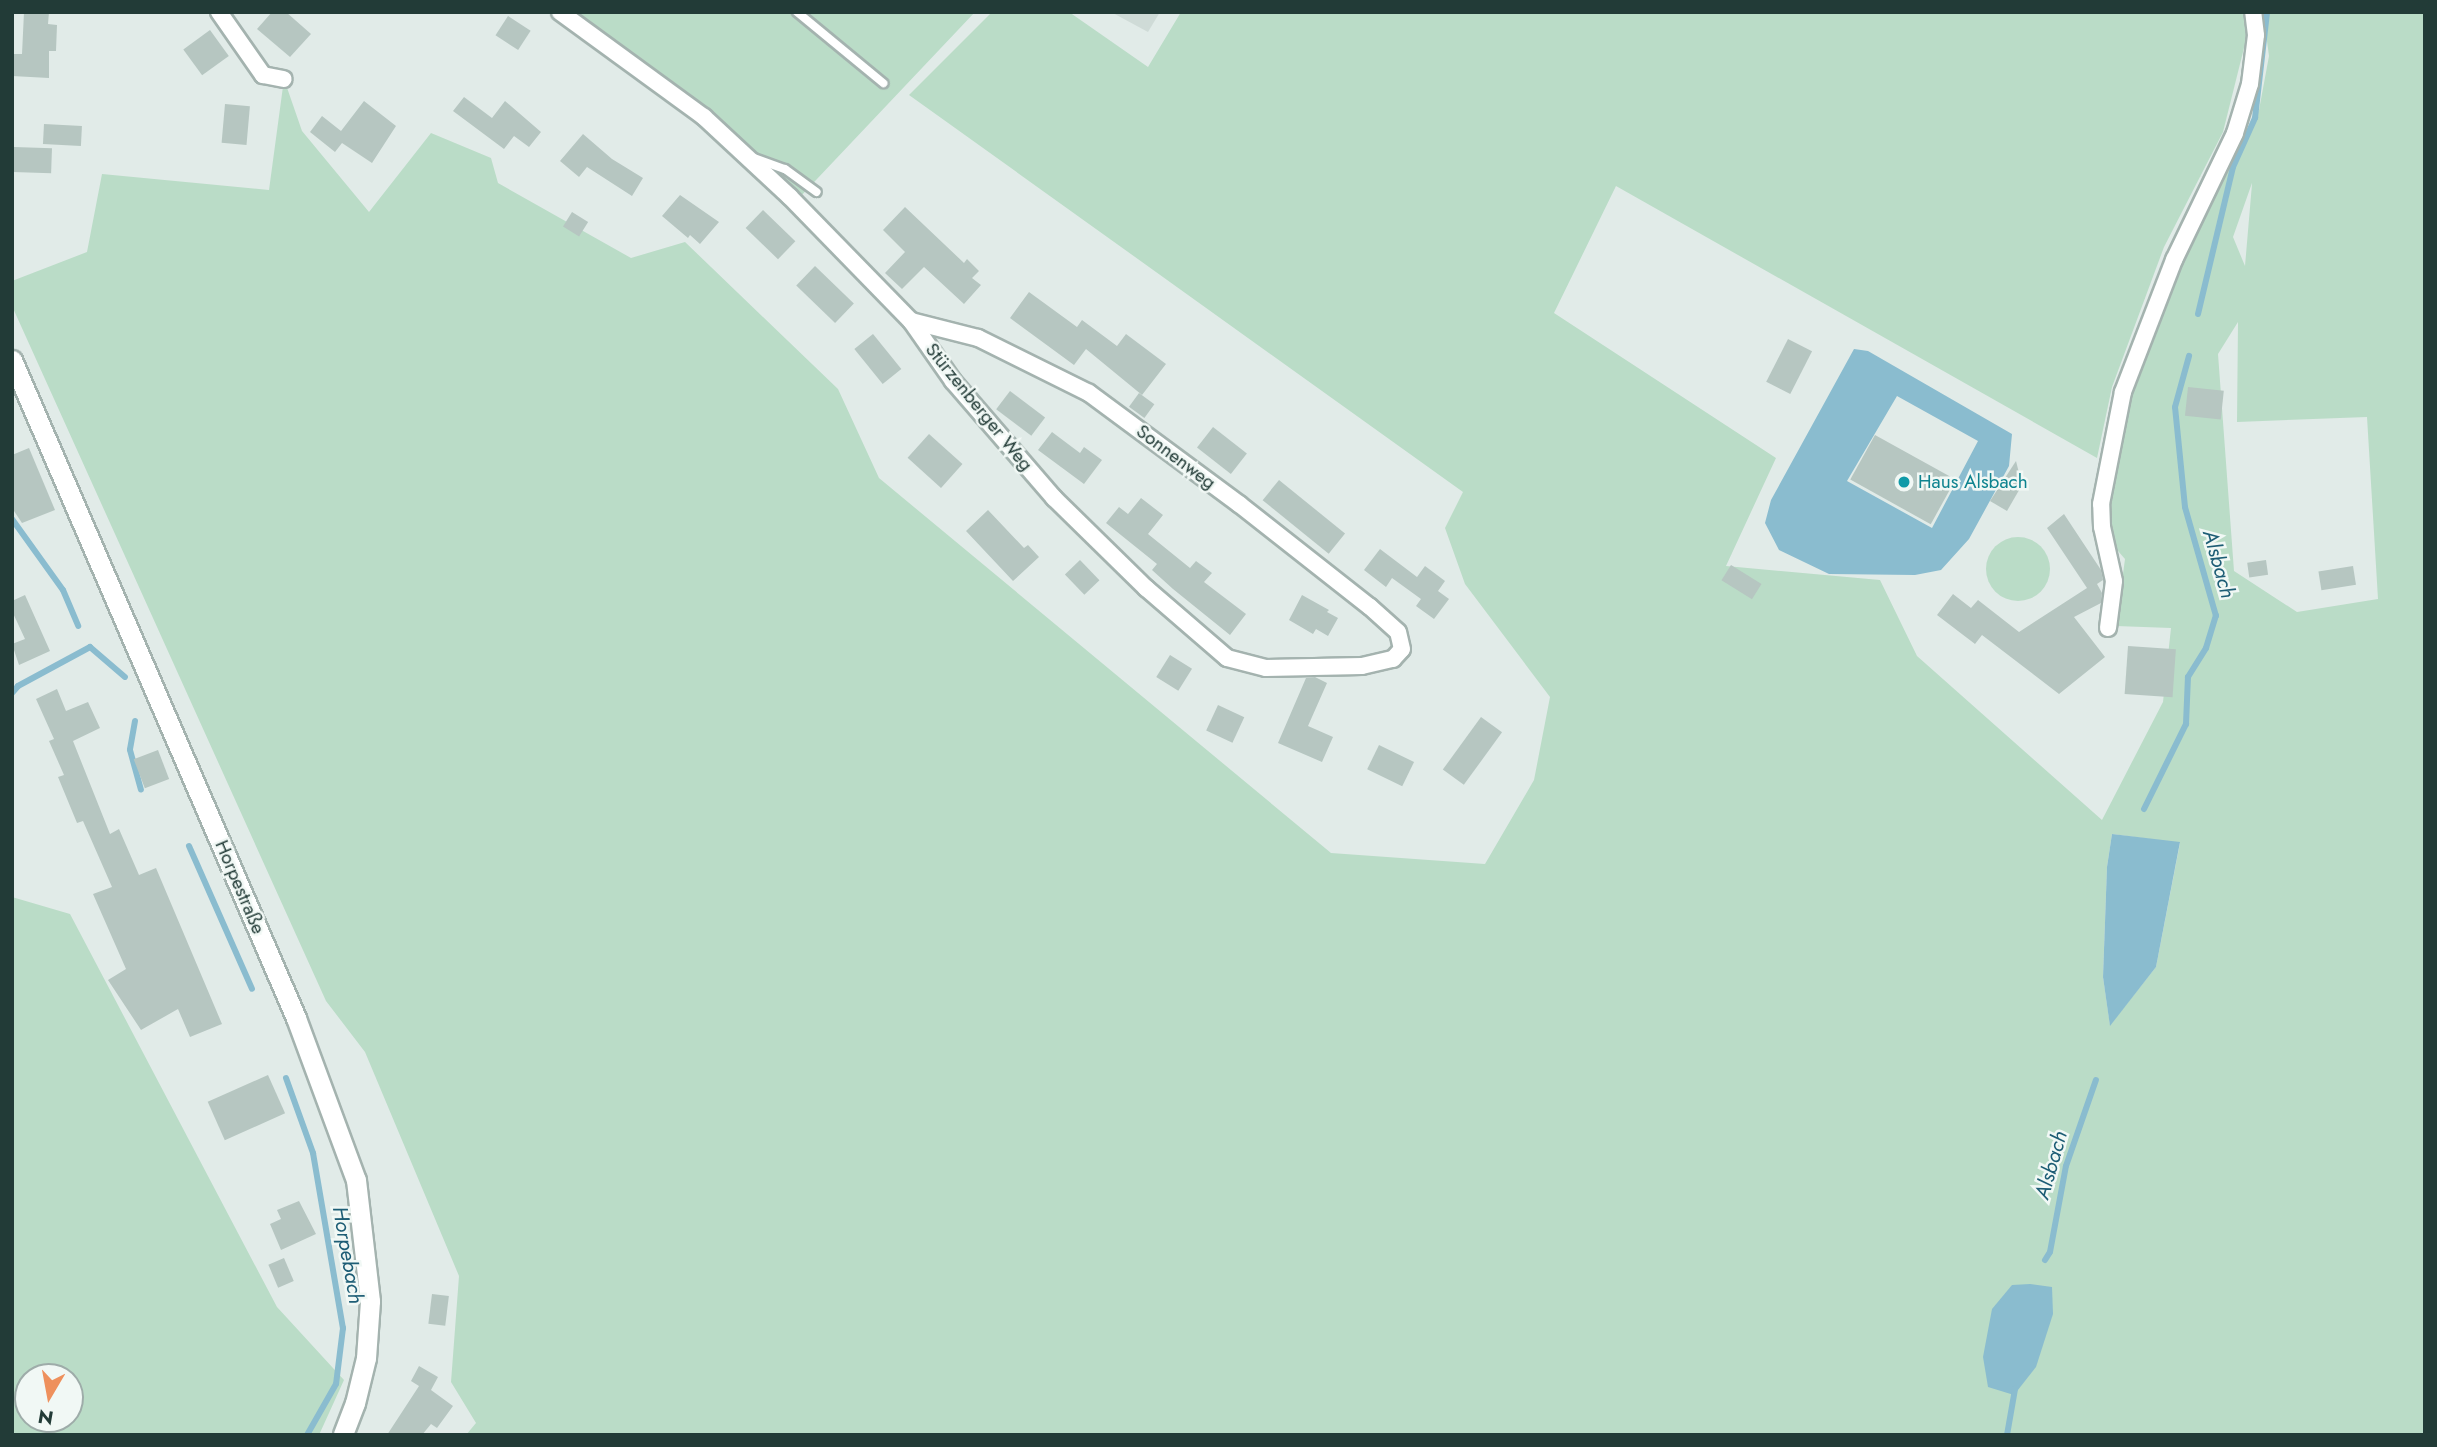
<!DOCTYPE html>
<html>
<head>
<meta charset="utf-8">
<style>
  body { margin:0 }
  #map { position:relative; width:2437px; height:1447px; overflow:hidden; background:#e1ebe8; font-family:Jost,sans-serif }
  div>[style] { position:absolute }
  [style*='--x'] { left:calc(var(--x)*1px); top:calc(var(--y)*1px); width:calc(var(--w)*1px); rotate:calc(var(--a)*1deg) }
  .built>* { inset:0; background:#cfdbd7 }
  .green>* { inset:0; background:#badcc7 }
  .round { border-radius:50% }
  .water>* { inset:0; background:#8abccf }
  .stream>* { height:6px; margin:-3px; padding:0 3px; transform-origin:3px; border-radius:3px; background:#8abccf }
  .building>* { inset:0; background:#b6c6c1; transform-origin:0 0 }
  .roads { filter:drop-shadow(2px 0 #a4b3af) drop-shadow(-2px 0 #a4b3af) drop-shadow(0 2px #a4b3af) drop-shadow(0 -2px #a4b3af) }
  .service>* { height:8px; margin:-4px; padding:0 4px; transform-origin:4px; border-radius:4px; background:#fff }
  .minor>* { height:16px; margin:-8px; padding:0 8px; transform-origin:8px; border-radius:8px; background:#fff }
  .tertiary>* { height:19px; margin:-9.5px; padding:0 9.5px; transform-origin:9.5px; border-radius:9.5px; background:#fff }
  .dots>* { width:19px; height:19px; translate:-50% -50%; box-sizing:border-box; border:4px solid #f1f8f5; border-radius:50% }
  span { translate:-50% -50%; white-space:nowrap; text-align:center; line-height:1.15; -webkit-text-stroke:5px #f1f8f5; paint-order:stroke }
  .street-label { font-size:19px; color:#223b37 }
  .culture-label { font-size:19px; color:#0d838f }
  .left { translate:0 -50%; text-align:left }
  .water-label { font-size:21px; color:#1d5d75; font-style:italic }
  .frame { position:absolute; inset:0; border:14px solid #223b37; pointer-events:none }
  .north { position:absolute; left:14px; top:1363px; width:70px; height:70px; box-sizing:border-box; background:#f1f8f5; border:2px solid #9eaca9; border-radius:50%; rotate:190deg; font-size:19px; font-weight:700; line-height:28px; text-align:center; color:#223b37 }
  .north::after { content:''; display:block; margin:auto; width:24px; height:32px; background:#ee905c; clip-path:polygon(50% 0,100% 100%,50% 72%,0 100%) }
</style>
</head>
<body>
<div id="map">
  <div class="built">
    <div style="clip-path:polygon(1111px 12px,1160px 12px,1148px 32px)"></div>
  </div>
  <div class="green">
    <div style="clip-path:polygon(574px 12px,975px 12px,799px 198px,714px 117px)"></div>
    <div style="clip-path:polygon(evenodd,992px 12px,1069px 12px,1148px 67px,1181px 12px,2243px 12px,2247px 36px,2223px 132px,2164px 247px,2112px 387px,2097px 458px,1616px 186px,1554px 313px,1776px 458px,1726px 566px,1880px 580px,1917px 656px,2102px 820px,2163px 702px,2171px 628px,2116px 626px,2125px 559px,2104px 535px,2128px 388px,2181px 262px,2232px 157px,2259px 110px,2269px 56px,2263px 12px,2425px 12px,2425px 1435px,466px 1435px,476px 1423px,451px 1382px,459px 1276px,365px 1052px,326px 1001px,12px 306px,12px 281px,87px 252px,102px 174px,269px 190px,284px 79px,302px 131px,369px 212px,431px 133px,491px 158px,498px 183px,631px 258px,685px 242px,838px 389px,879px 478px,1331px 853px,1485px 864px,1534px 780px,1550px 697px,1465px 584px,1445px 528px,1463px 492px,909px 95px,992px 12px,2252px 183px,2252px 184px,2245px 266px,2233px 237px,2252px 183px,992px 12px,2238px 322px,2237px 422px,2367px 417px,2378px 599px,2297px 612px,2234px 571px,2218px 354px,2238px 322px,992px 12px,2112px 834px,2180px 843px,2156px 967px,2110px 1025px,2103px 977px,2107px 867px,2112px 834px)"></div>
    <div class="round" style="left:1986px;top:537px;width:64px;height:64px"></div>
    <div style="clip-path:polygon(evenodd,12px 897px,70px 914px,277px 1307px,344px 1380px,319px 1435px,12px 1435px,12px 897px,70px 1377px,70px 1419px,28px 1419px,28px 1377px,70px 1377px)"></div>
  </div>
  <div class="water">
    <div style="clip-path:polygon(evenodd,1854px 349px,1868px 351px,2012px 434px,2009px 466px,1969px 539px,1941px 570px,1915px 575px,1829px 574px,1779px 550px,1765px 523px,1771px 500px,1854px 349px,1897px 396px,1978px 441px,1932px 528px,1847px 481px,1897px 396px)"></div>
    <div style="clip-path:polygon(2112px 834px,2180px 842px,2156px 967px,2110px 1026px,2103px 977px,2107px 867px)"></div>
    <div style="clip-path:polygon(2030px 1284px,2052px 1287px,2053px 1314px,2036px 1367px,2014px 1395px,1988px 1387px,1983px 1357px,1992px 1309px,2012px 1285px)"></div>
  </div>
  <div class="stream">
    <div style="--x:2198;--y:314;--w:151;--a:-76.6"></div>
    <div style="--x:2233;--y:167;--w:54;--a:-65.8"></div>
    <div style="--x:2255;--y:118;--w:107;--a:-83.5"></div>
    <div style="--x:12;--y:519;--w:87;--a:54.3"></div>
    <div style="--x:63;--y:590;--w:39;--a:67"></div>
    <div style="--x:12;--y:693;--w:9;--a:-49"></div>
    <div style="--x:18;--y:686;--w:82;--a:-28.4"></div>
    <div style="--x:90;--y:647;--w:46;--a:40.6"></div>
    <div style="--x:135;--y:721;--w:29;--a:100"></div>
    <div style="--x:130;--y:750;--w:41;--a:74.6"></div>
    <div style="--x:2144;--y:809;--w:95;--a:-63.7"></div>
    <div style="--x:2186;--y:724;--w:47;--a:-87.6"></div>
    <div style="--x:2188;--y:677;--w:34;--a:-58"></div>
    <div style="--x:2206;--y:648;--w:34;--a:-73"></div>
    <div style="--x:2216;--y:616;--w:113;--a:-105.9"></div>
    <div style="--x:2185;--y:507;--w:100;--a:-95.7"></div>
    <div style="--x:2175;--y:407;--w:53;--a:-74.6"></div>
    <div style="--x:189;--y:846;--w:156;--a:66.2"></div>
    <div style="--x:286;--y:1078;--w:80;--a:70.2"></div>
    <div style="--x:313;--y:1153;--w:178;--a:80.3"></div>
    <div style="--x:343;--y:1328;--w:56;--a:97.1"></div>
    <div style="--x:336;--y:1384;--w:59;--a:119.6"></div>
    <div style="--x:2045;--y:1260;--w:9;--a:-58"></div>
    <div style="--x:2050;--y:1252;--w:87;--a:-79.5"></div>
    <div style="--x:2066;--y:1166;--w:91;--a:-70.8"></div>
    <div style="--x:2007;--y:1435;--w:47;--a:-80.1"></div>
  </div>
  <div class="building">
    <div style="clip-path:polygon(24px 12px,49px 12px,48px 24px,57px 25px,56px 51px,49px 51px,49px 78px,12px 76px,12px 54px,22px 54px)"></div>
    <div style="clip-path:polygon(272px 12px,286px 12px,311px 34px,290px 57px,257px 29px)"></div>
    <div style="left:508px;top:16px;width:27px;height:23px;rotate:33deg"></div>
    <div style="left:210px;top:30px;width:32px;height:33px;rotate:54deg"></div>
    <div style="clip-path:polygon(464px 97px,492px 118px,505px 101px,541px 132px,529px 147px,514px 136px,504px 149px,453px 111px)"></div>
    <div style="clip-path:polygon(364px 101px,396px 126px,372px 163px,342px 143px,335px 152px,310px 132px,322px 116px,341px 131px)"></div>
    <div style="left:225px;top:104px;width:25px;height:39px;rotate:5deg"></div>
    <div style="left:44px;top:124px;width:38px;height:20px;rotate:3deg"></div>
    <div style="clip-path:polygon(583px 134px,612px 159px,643px 178px,632px 196px,587px 167px,579px 177px,560px 161px)"></div>
    <div style="left:14px;top:147px;width:38px;height:25px;rotate:2deg"></div>
    <div style="clip-path:polygon(680px 195px,719px 222px,700px 244px,690px 235px,688px 238px,662px 216px)"></div>
    <div style="clip-path:polygon(905px 207px,964px 263px,967px 259px,979px 271px,972px 278px,981px 285px,964px 304px,924px 267px,902px 289px,885px 273px,905px 252px,883px 230px)"></div>
    <div style="left:763px;top:210px;width:45px;height:25px;rotate:44deg"></div>
    <div style="left:572px;top:212px;width:19px;height:17px;rotate:32deg"></div>
    <div style="left:815px;top:266px;width:54px;height:27px;rotate:44deg"></div>
    <div style="clip-path:polygon(1029px 292px,1077px 327px,1082px 320px,1117px 346px,1126px 334px,1166px 364px,1142px 395px,1086px 349px,1074px 365px,1010px 318px)"></div>
    <div style="left:873px;top:334px;width:45px;height:24px;rotate:51deg"></div>
    <div style="left:1788px;top:339px;width:27px;height:48px;rotate:27deg"></div>
    <div style="left:2188px;top:387px;width:36px;height:29px;rotate:6deg"></div>
    <div style="left:1010px;top:391px;width:44px;height:23px;rotate:37deg"></div>
    <div style="left:1139px;top:393px;width:19px;height:17px;rotate:36deg"></div>
    <div style="left:1213px;top:427px;width:43px;height:26px;rotate:38deg"></div>
    <div style="clip-path:polygon(1052px 432px,1080px 453px,1084px 447px,1102px 460px,1084px 484px,1038px 450px)"></div>
    <div style="left:929px;top:434px;width:45px;height:32px;rotate:42deg"></div>
    <div style="left:1875px;top:435px;width:92px;height:51px;rotate:29deg"></div>
    <div style="clip-path:polygon(29px 448px,55px 510px,22px 523px,12px 508px,12px 455px)"></div>
    <div style="clip-path:polygon(2016px 461px,2022px 485px,2007px 511px,1990px 501px)"></div>
    <div style="left:1279px;top:480px;width:85px;height:26px;rotate:39deg"></div>
    <div style="clip-path:polygon(1141px 498px,1163px 515px,1148px 534px,1190px 568px,1196px 561px,1212px 573px,1204px 582px,1246px 614px,1230px 635px,1173px 589px,1152px 570px,1157px 564px,1106px 523px,1119px 507px,1128px 514px)"></div>
    <div style="clip-path:polygon(988px 510px,1024px 548px,1028px 545px,1039px 557px,1013px 581px,966px 531px)"></div>
    <div style="clip-path:polygon(2064px 514px,2101px 570px,2103px 580px,2097px 584px,2102px 593px,2101px 603px,2074px 617px,2105px 657px,2059px 694px,1982px 635px,1975px 644px,1937px 615px,1953px 594px,1971px 608px,1978px 600px,2019px 632px,2087px 588px,2047px 528px)"></div>
    <div style="clip-path:polygon(1380px 549px,1417px 577px,1425px 566px,1445px 581px,1438px 591px,1449px 599px,1434px 619px,1416px 606px,1421px 599px,1392px 578px,1386px 587px,1364px 570px)"></div>
    <div style="left:1080px;top:560px;width:28px;height:21px;rotate:46deg"></div>
    <div style="left:2266px;top:560px;width:15px;height:19px;rotate:82deg"></div>
    <div style="left:1731px;top:565px;width:36px;height:18px;rotate:32deg"></div>
    <div style="left:2353px;top:566px;width:19px;height:35px;rotate:81deg"></div>
    <div style="clip-path:polygon(25px 595px,50px 651px,19px 665px,12px 644px,25px 639px,12px 611px,12px 601px)"></div>
    <div style="clip-path:polygon(1302px 595px,1329px 610px,1327px 612px,1338px 618px,1328px 636px,1316px 629px,1313px 634px,1289px 620px)"></div>
    <div style="left:2128px;top:646px;width:48px;height:48px;rotate:4deg"></div>
    <div style="left:1170px;top:655px;width:26px;height:26px;rotate:32deg"></div>
    <div style="clip-path:polygon(1315px 677px,1327px 683px,1308px 726px,1333px 737px,1322px 762px,1278px 743px,1306px 678px)"></div>
    <div style="clip-path:polygon(57px 689px,66px 711px,88px 702px,100px 728px,73px 741px,110px 834px,119px 829px,139px 875px,156px 868px,222px 1024px,190px 1037px,178px 1009px,141px 1030px,108px 980px,126px 969px,93px 894px,112px 887px,83px 821px,77px 823px,58px 777px,64px 775px,49px 741px,54px 739px,36px 699px)"></div>
    <div style="left:1218px;top:705px;width:29px;height:28px;rotate:25deg"></div>
    <div style="left:1481px;top:717px;width:26px;height:65px;rotate:36deg"></div>
    <div style="left:1379px;top:745px;width:39px;height:27px;rotate:26deg"></div>
    <div style="left:158px;top:750px;width:31px;height:26px;rotate:69deg"></div>
    <div style="left:268px;top:1075px;width:42px;height:66px;rotate:66deg"></div>
    <div style="clip-path:polygon(299px 1201px,316px 1234px,281px 1250px,270px 1224px,281px 1219px,277px 1210px)"></div>
    <div style="left:284px;top:1258px;width:25px;height:17px;rotate:67deg"></div>
    <div style="left:432px;top:1294px;width:17px;height:30px;rotate:7deg"></div>
    <div style="clip-path:polygon(419px 1366px,438px 1377px,431px 1390px,453px 1406px,437px 1428px,431px 1424px,422px 1435px,387px 1435px,419px 1386px,411px 1381px)"></div>
  </div>
  <div class="roads">
    <div class="service">
      <div style="--x:797;--y:12;--w:112;--a:39.5"></div>
      <div style="--x:754;--y:158;--w:33;--a:20"></div>
      <div style="--x:785;--y:169;--w:39;--a:36"></div>
    </div>
    <div class="minor">
      <div style="--x:219;--y:12;--w:77;--a:55.1"></div>
      <div style="--x:263;--y:75;--w:21;--a:11"></div>
      <div style="--x:560;--y:12;--w:178;--a:36.1"></div>
      <div style="--x:704;--y:117;--w:117;--a:42.9"></div>
      <div style="--x:790;--y:197;--w:173;--a:45.7"></div>
      <div style="--x:911;--y:321;--w:73;--a:55"></div>
      <div style="--x:953;--y:381;--w:155;--a:49.2"></div>
      <div style="--x:1054;--y:498;--w:129;--a:44.4"></div>
      <div style="--x:1146;--y:588;--w:107;--a:40.8"></div>
      <div style="--x:1227;--y:658;--w:40;--a:14.4"></div>
      <div style="--x:1266;--y:668;--w:96;--a:-1.2"></div>
      <div style="--x:1362;--y:666;--w:32;--a:-13"></div>
      <div style="--x:1393;--y:659;--w:13;--a:-48"></div>
      <div style="--x:1402;--y:649;--w:17;--a:-103"></div>
      <div style="--x:1398;--y:632;--w:38;--a:-138"></div>
      <div style="--x:1370;--y:607;--w:167;--a:-141.8"></div>
      <div style="--x:1239;--y:504;--w:187;--a:-143.5"></div>
      <div style="--x:1089;--y:393;--w:124;--a:-153.6"></div>
      <div style="--x:978;--y:338;--w:69;--a:-165.8"></div>
      <div style="--x:2108;--y:628;--w:47;--a:-82.7"></div>
      <div style="--x:2114;--y:581;--w:55;--a:-102.5"></div>
      <div style="--x:2102;--y:527;--w:23;--a:-92"></div>
      <div style="--x:2101;--y:504;--w:114;--a:-78.9"></div>
      <div style="--x:2123;--y:392;--w:142;--a:-68.9"></div>
      <div style="--x:2174;--y:260;--w:141;--a:-64.3"></div>
      <div style="--x:2235;--y:133;--w:51;--a:-73"></div>
      <div style="--x:2250;--y:84;--w:49;--a:-83"></div>
      <div style="--x:2256;--y:35;--w:23;--a:-97"></div>
    </div>
    <div class="tertiary">
      <div style="--x:12;--y:360;--w:717;--a:66.65"></div>
      <div style="--x:296;--y:1018;--w:173;--a:69.7"></div>
      <div style="--x:356;--y:1180;--w:122;--a:83.4"></div>
      <div style="--x:370;--y:1301;--w:57;--a:94"></div>
      <div style="--x:366;--y:1358;--w:46;--a:103.7"></div>
      <div style="--x:355;--y:1403;--w:34;--a:111"></div>
    </div>
  </div>
  <div class="dots">
    <div style="left:1904px;top:482px;background:#0f9aa8"></div>
  </div>
  <div class="street-label">
    <span style="left:979px;top:407px;rotate:51deg">Stürzenberger Weg</span>
    <span style="left:1176px;top:457px;rotate:37deg">Sonnenweg</span>
    <span style="left:240px;top:887px;rotate:67deg">Horpestraße</span>
  </div>
  <div class="culture-label">
    <span class="left" style="left:1918px;top:482px">Haus Alsbach</span>
  </div>
  <div class="water-label">
    <span style="left:2219px;top:564px;rotate:74deg">Alsbach</span>
    <span style="left:2051px;top:1165px;rotate:-74deg">Alsbach</span>
    <span style="left:348px;top:1255px;rotate:80deg">Horpebach</span>
  </div>
  <div class="frame"></div>
  <div class="north">N</div>
</div>
</body>
</html>
